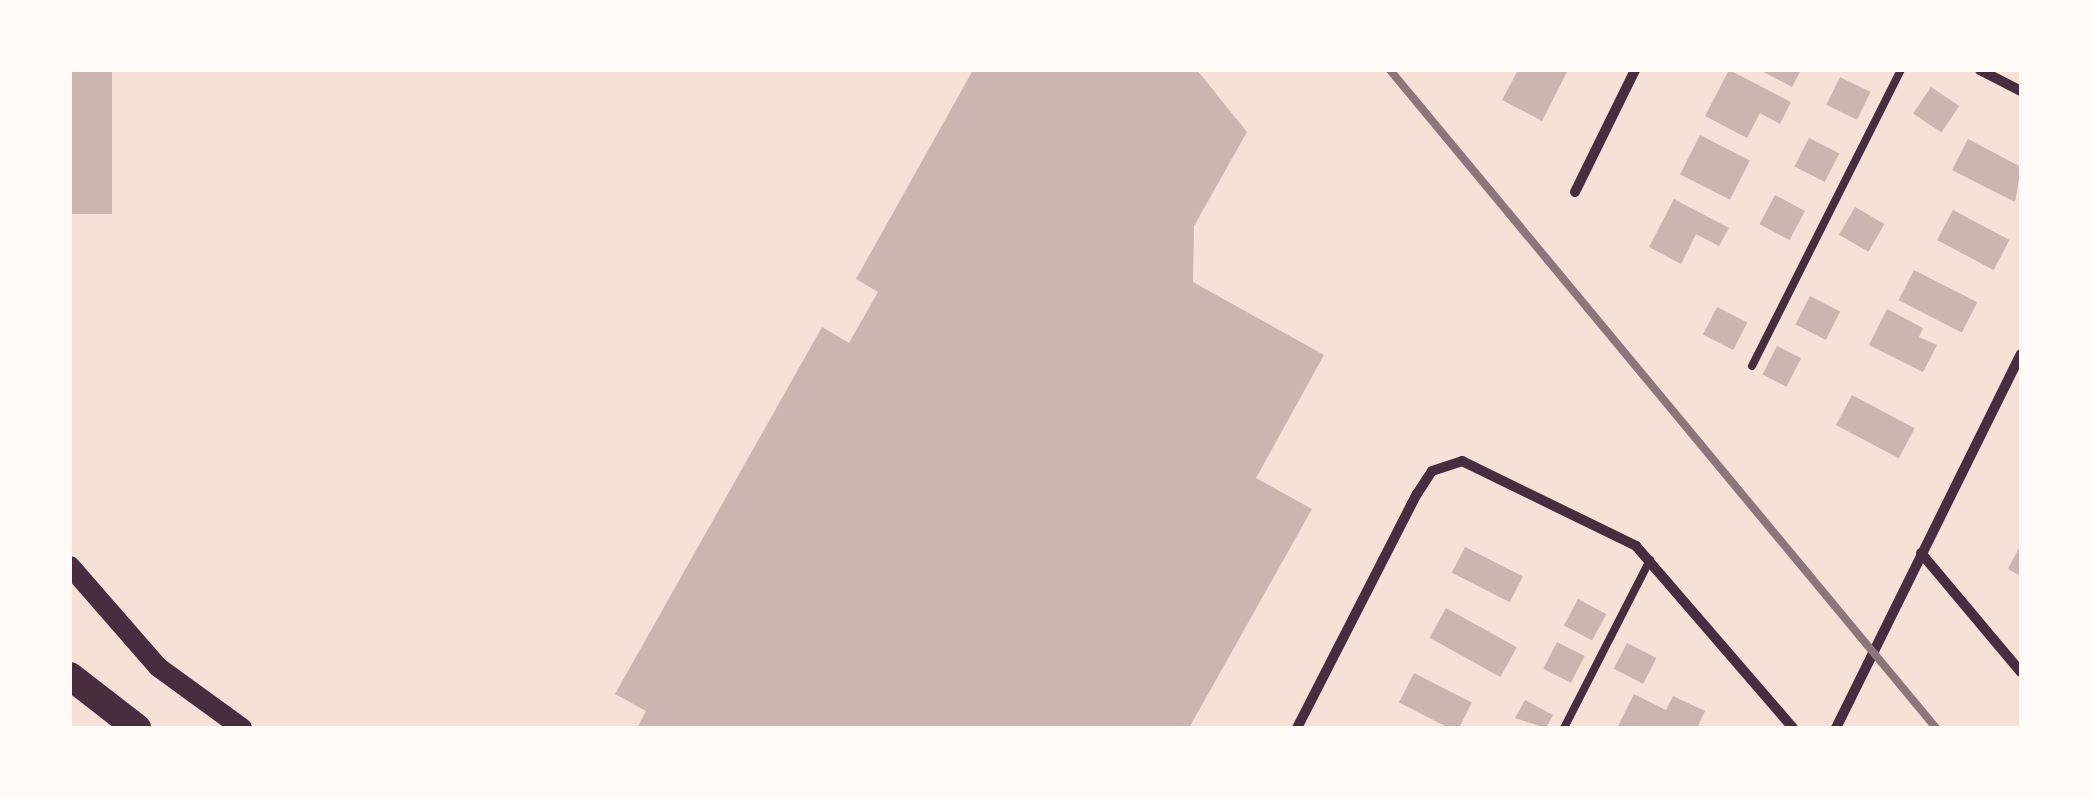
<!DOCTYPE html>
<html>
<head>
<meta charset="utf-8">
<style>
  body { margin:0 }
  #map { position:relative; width:2091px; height:798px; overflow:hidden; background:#f7e1d7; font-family:"Nunito Sans",sans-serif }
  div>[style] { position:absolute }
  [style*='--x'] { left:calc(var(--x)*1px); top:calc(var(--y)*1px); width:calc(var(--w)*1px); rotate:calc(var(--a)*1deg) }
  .building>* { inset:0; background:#ccb4b1; transform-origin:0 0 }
  .service>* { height:8px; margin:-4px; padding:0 4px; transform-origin:4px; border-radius:4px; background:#4a2c40 }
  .minor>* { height:10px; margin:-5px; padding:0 5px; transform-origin:5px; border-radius:5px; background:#4a2c40 }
  .secondary>* { height:20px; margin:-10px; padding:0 10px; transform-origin:10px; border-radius:10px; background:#4a2c40 }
  .motorway>* { height:28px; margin:-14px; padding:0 14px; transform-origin:14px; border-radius:14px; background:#4a2c40 }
  .rail>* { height:8px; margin:-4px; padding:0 4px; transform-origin:4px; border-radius:4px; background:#8f747c }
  span { translate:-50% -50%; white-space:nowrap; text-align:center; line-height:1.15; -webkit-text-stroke:10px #fffaf5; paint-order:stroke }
  .frame { position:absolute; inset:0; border:72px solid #fffaf5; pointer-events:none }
</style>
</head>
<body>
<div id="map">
  <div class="building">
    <div style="left:70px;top:70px;width:42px;height:144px"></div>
    <div style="clip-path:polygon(973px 70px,1197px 70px,1247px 132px,1194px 226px,1193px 282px,1324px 355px,1256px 478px,1312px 509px,1189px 728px,637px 728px,646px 711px,615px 694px,822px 327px,849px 343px,878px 292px,856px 279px)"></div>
    <div style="clip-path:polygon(1518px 70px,1568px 70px,1542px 121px,1502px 100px)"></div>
    <div style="clip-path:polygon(1729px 70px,1791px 102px,1780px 124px,1760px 113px,1747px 138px,1705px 116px)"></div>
    <div style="clip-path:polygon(1760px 70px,1801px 70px,1792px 87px)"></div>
    <div style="left:1840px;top:77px;width:34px;height:31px;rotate:26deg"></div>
    <div style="left:1931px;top:87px;width:34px;height:32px;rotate:34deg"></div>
    <div style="left:1700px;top:135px;width:56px;height:44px;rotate:27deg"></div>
    <div style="left:1809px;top:138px;width:34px;height:32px;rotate:27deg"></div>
    <div style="clip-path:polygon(1968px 139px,2021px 167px,2015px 202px,1952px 170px)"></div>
    <div style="left:1775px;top:195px;width:34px;height:33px;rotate:28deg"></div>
    <div style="clip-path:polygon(1674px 199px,1729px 228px,1719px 246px,1696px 234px,1681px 264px,1649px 247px)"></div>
    <div style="left:1855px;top:207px;width:34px;height:32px;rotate:30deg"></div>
    <div style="left:1953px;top:210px;width:64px;height:34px;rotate:28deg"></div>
    <div style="left:1914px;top:270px;width:71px;height:34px;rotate:27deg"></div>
    <div style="left:1810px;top:296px;width:34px;height:32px;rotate:27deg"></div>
    <div style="left:1717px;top:307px;width:34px;height:31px;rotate:27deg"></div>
    <div style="clip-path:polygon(1887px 309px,1923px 328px,1919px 337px,1937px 345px,1923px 372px,1869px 345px)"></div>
    <div style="left:1777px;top:346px;width:27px;height:32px;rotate:27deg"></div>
    <div style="left:1852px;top:395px;width:71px;height:34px;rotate:28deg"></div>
    <div style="clip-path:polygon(2021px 544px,2021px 576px,2008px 569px)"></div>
    <div style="left:1465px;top:547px;width:65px;height:29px;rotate:27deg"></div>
    <div style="left:1578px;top:599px;width:32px;height:30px;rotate:28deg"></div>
    <div style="left:1446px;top:608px;width:81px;height:34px;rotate:29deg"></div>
    <div style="left:1557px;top:642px;width:31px;height:30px;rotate:27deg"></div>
    <div style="left:1627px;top:643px;width:33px;height:29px;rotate:27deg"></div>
    <div style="left:1414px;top:673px;width:65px;height:33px;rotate:27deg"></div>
    <div style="clip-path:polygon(1634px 694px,1666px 710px,1673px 696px,1705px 711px,1697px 728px,1617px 728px)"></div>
    <div style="clip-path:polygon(1525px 700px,1553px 715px,1546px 728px,1515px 718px)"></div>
  </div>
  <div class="service">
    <div style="--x:1752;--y:366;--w:331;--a:-63.3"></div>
    <div style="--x:1564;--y:728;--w:189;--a:-62.9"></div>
  </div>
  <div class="minor">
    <div style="--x:1980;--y:70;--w:46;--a:27.1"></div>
    <div style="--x:1575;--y:192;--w:136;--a:-63.8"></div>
    <div style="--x:1921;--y:553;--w:155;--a:50"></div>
    <div style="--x:1297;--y:728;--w:263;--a:-62.9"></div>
    <div style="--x:1417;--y:494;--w:27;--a:-57"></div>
    <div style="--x:1432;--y:471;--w:32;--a:-18"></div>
    <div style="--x:1462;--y:461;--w:194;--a:26"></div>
    <div style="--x:1636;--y:546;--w:240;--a:49.2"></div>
    <div style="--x:1836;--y:728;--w:417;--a:-63.7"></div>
  </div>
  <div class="secondary">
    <div style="--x:70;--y:566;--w:134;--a:48.9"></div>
    <div style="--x:158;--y:667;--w:104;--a:36"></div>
  </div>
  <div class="motorway">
    <div style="--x:70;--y:676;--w:85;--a:37.8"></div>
  </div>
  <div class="rail">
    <div style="--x:1390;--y:70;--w:855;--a:50.31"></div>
  </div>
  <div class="frame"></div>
</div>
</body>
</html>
